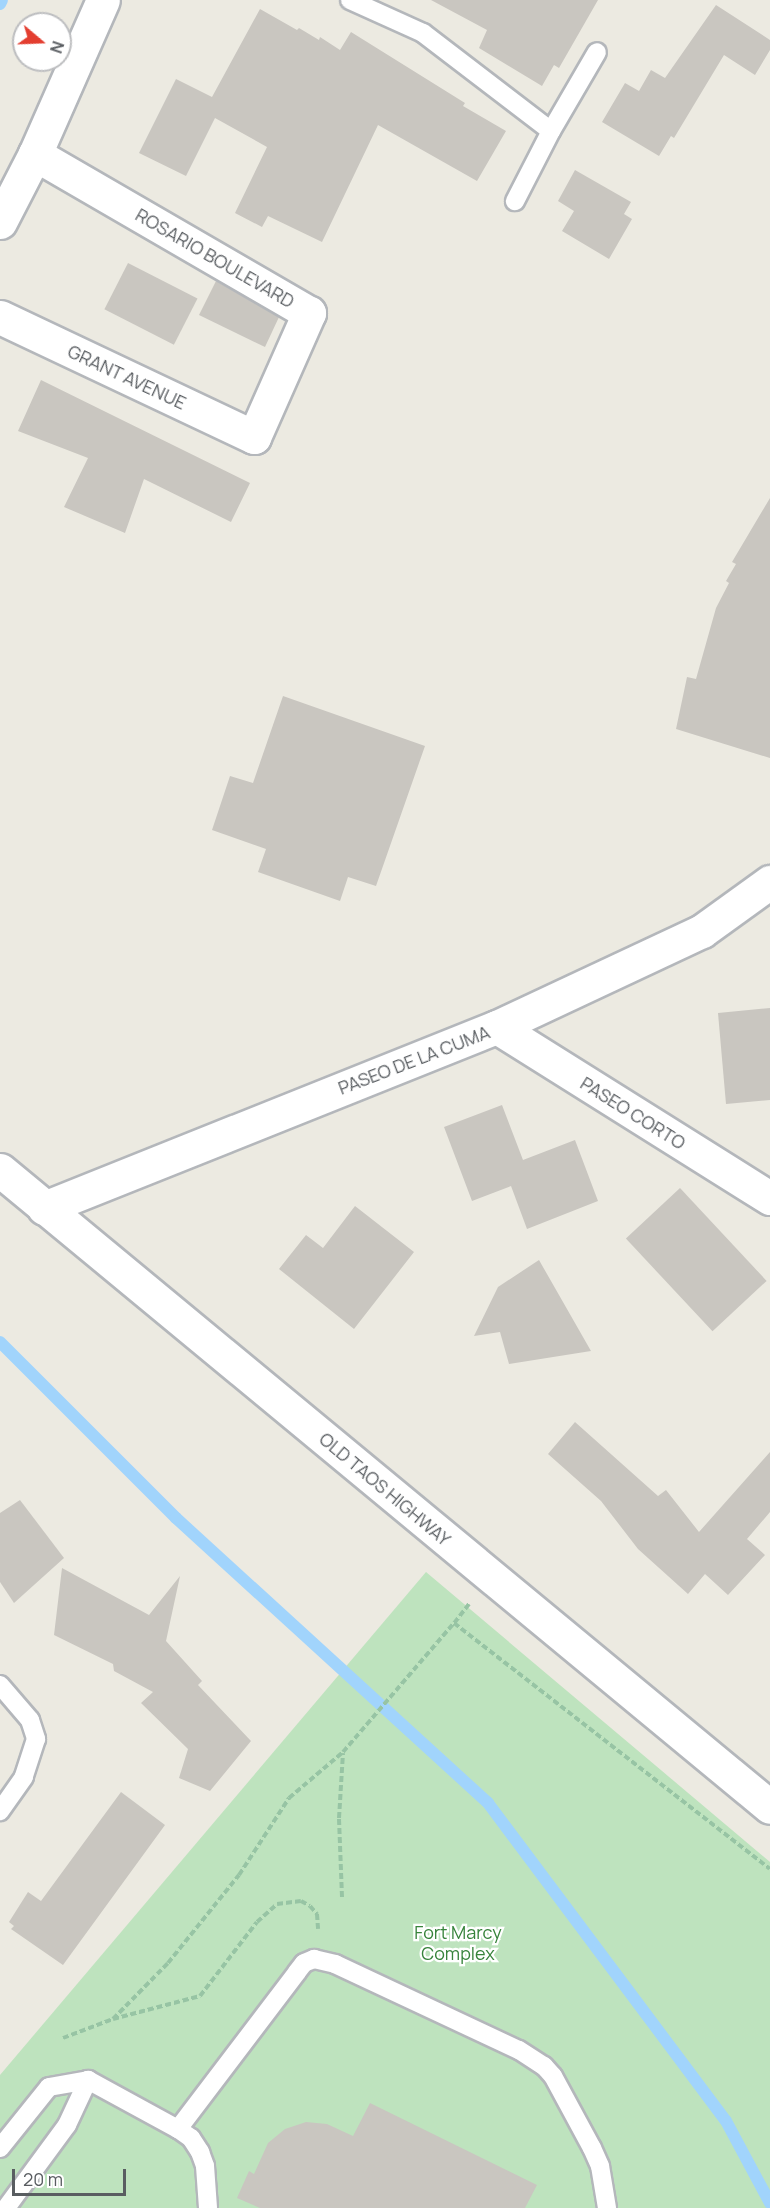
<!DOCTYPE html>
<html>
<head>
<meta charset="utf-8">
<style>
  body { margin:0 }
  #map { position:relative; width:770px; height:2208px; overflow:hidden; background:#eceae1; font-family:Manrope,sans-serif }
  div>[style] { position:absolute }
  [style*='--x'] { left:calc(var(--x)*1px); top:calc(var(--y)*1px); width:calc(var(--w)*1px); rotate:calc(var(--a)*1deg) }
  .green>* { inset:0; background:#bee3be }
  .stream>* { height:12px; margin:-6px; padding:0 6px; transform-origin:6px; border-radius:6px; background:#a1d4fc }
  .building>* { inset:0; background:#c9c6c0; transform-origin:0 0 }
  .path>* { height:4px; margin-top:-2px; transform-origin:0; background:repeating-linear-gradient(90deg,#97c4a4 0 6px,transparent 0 9px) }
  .roads { filter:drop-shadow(2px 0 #b4b7bb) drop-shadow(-2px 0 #b4b7bb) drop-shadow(0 2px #b4b7bb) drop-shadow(0 -2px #b4b7bb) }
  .lane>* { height:18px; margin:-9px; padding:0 9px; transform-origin:9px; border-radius:9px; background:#fff }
  .street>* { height:33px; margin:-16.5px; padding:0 16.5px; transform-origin:16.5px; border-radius:16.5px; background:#fff }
  .secondary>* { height:33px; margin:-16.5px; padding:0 16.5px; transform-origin:16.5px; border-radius:16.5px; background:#fff }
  span { translate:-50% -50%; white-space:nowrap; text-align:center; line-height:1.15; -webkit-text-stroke:4.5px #fff; paint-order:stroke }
  .street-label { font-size:18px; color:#595d61 }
  .park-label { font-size:18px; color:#37833b }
  .north { position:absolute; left:12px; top:12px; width:60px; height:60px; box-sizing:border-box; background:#fff; border:2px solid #bdbec0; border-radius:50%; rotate:109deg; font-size:16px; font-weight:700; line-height:24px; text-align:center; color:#595d61 }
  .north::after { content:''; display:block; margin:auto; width:21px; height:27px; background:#e33e30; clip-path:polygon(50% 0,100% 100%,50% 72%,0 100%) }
  .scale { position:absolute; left:12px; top:2169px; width:114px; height:27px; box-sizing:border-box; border:3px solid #595d61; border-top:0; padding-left:8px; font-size:18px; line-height:21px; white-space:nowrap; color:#595d61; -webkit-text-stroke:4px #fff; paint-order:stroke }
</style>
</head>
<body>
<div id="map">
  <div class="green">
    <div style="clip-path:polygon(426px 1572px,770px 1862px,770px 2208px,0 2208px,0 2075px)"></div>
  </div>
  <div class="stream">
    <div style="--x:0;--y:4;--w:4;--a:-63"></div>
    <div style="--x:0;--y:1342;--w:249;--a:45"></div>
    <div style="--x:176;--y:1518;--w:423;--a:42.4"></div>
    <div style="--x:488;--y:1803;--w:397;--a:53.2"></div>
    <div style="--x:726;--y:2121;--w:93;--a:61.8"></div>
  </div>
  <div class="building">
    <div style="clip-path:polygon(431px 0,598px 0,559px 68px,554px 65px,542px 86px,479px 48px,487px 30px)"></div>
    <div style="clip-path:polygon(716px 5px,770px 40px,770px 50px,755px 75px,724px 55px,674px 138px,671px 136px,659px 156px,602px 122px,625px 83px,639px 91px,651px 70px,665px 78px)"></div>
    <div style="clip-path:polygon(260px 9px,297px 30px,299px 28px,319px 40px,320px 37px,340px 50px,351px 32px,465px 103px,463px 106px,506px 131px,477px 181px,378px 125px,322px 242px,268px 216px,262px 227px,235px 213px,267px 147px,215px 118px,186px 176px,139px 153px,176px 79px,212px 97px)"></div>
    <div style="clip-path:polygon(575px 170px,631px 202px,624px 214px,632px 219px,609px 259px,562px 231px,574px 211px,558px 201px)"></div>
    <div style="left:128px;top:263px;width:78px;height:52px;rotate:27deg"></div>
    <div style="clip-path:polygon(216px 281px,279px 317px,265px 347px,199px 315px)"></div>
    <div style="clip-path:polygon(41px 380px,250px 483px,231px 522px,144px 479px,125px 533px,64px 507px,88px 458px,18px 431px)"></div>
    <div style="clip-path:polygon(770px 498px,770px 758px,676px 729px,687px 677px,696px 679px,716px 608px,729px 583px,726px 581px,736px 564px,732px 562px)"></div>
    <div style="clip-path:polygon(283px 696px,425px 746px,376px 886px,348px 877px,340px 901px,258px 872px,266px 849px,212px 830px,230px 776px,253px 783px)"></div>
    <div style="clip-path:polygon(770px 1008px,770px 1100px,726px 1104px,718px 1013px)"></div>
    <div style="clip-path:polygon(502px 1105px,523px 1160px,575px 1140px,598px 1201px,527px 1229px,511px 1186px,472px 1201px,444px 1127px)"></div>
    <div style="left:680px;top:1188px;width:127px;height:74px;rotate:47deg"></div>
    <div style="clip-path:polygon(355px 1206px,414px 1252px,354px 1329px,279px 1269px,306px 1235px,323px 1248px)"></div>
    <div style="clip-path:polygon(539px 1260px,591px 1351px,509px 1364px,500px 1332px,474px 1336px,498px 1287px)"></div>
    <div style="clip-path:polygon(575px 1422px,658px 1496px,666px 1490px,699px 1532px,770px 1452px,770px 1512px,747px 1539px,765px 1555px,728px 1595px,705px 1574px,688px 1594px,638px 1549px,601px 1501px,548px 1454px)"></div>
    <div style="clip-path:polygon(20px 1500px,64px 1558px,14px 1603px,0 1582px,0 1513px)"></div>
    <div style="clip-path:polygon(62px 1568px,149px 1615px,180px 1576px,166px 1641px,202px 1681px,198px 1685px,251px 1741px,210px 1791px,179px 1778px,188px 1749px,141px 1703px,153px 1692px,114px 1671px,113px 1664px,54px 1635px)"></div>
    <div style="clip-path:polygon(121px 1792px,165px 1825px,63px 1965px,11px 1929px,14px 1926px,9px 1922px,28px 1892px,41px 1901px)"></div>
    <div style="clip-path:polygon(370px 2103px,537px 2185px,525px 2208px,260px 2208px,237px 2198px,249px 2171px,254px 2174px,268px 2143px,285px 2129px,306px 2122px,327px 2124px,353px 2136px)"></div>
  </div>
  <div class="path">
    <div style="--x:469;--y:1604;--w:24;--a:128"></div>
    <div style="--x:454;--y:1623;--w:400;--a:37.9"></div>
    <div style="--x:342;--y:1897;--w:79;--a:-92.2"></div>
    <div style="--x:339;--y:1818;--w:65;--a:-86.5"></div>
    <div style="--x:113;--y:2019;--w:78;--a:-45.5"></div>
    <div style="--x:168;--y:1963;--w:113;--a:-51.1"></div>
    <div style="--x:239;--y:1875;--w:92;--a:-57"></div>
    <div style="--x:289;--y:1798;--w:71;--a:-40.4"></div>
    <div style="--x:343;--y:1752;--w:170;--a:-49.3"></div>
    <div style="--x:63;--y:2038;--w:53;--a:-20.8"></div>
    <div style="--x:113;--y:2019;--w:90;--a:-14.8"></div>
    <div style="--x:200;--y:1996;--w:93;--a:-52.4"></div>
    <div style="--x:257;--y:1922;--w:27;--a:-42"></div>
    <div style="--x:277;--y:1904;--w:24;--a:-7"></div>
    <div style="--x:301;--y:1901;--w:10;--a:29"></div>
    <div style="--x:310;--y:1906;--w:11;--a:49"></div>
    <div style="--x:317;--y:1914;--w:15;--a:86"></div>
  </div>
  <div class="roads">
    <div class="lane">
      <div style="--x:350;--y:0;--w:80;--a:24.3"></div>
      <div style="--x:423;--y:33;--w:161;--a:37.4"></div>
      <div style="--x:551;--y:131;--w:79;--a:117.2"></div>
      <div style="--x:551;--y:131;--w:91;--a:-59.8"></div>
      <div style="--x:0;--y:1685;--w:46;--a:49.4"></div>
      <div style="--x:30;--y:1720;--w:20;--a:72"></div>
      <div style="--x:36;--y:1739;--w:40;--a:108"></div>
      <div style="--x:24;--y:1777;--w:42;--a:125.2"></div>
      <div style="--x:178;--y:2129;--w:16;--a:35"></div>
      <div style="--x:191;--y:2138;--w:17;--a:57"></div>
      <div style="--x:200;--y:2152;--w:15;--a:70"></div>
      <div style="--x:205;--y:2166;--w:42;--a:85.9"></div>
      <div style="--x:0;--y:2148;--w:78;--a:-51.2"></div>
      <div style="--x:49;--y:2087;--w:40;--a:-10"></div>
      <div style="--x:88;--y:2080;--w:102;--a:28.6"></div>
      <div style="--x:178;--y:2129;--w:197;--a:-52.8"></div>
      <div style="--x:297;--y:1972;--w:11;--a:-52"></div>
      <div style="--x:304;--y:1963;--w:11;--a:-22"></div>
      <div style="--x:314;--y:1959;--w:22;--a:13"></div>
      <div style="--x:335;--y:1964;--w:203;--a:25.1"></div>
      <div style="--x:519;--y:2050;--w:30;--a:33"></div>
      <div style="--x:544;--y:2066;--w:13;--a:48"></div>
      <div style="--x:553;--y:2076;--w:82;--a:61.6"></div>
      <div style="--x:592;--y:2148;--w:20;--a:66"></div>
      <div style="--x:600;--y:2166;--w:43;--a:80.5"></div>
      <div style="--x:6;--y:2208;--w:103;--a:-53.7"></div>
      <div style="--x:67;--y:2125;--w:50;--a:-65"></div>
    </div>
    <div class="street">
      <div style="--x:0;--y:222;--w:76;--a:-62.8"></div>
      <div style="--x:35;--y:154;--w:168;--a:-66.2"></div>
      <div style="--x:0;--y:317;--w:281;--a:25.3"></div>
      <div style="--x:254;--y:437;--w:136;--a:-66.1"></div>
      <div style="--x:309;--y:313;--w:317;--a:-149.9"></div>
      <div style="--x:497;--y:1027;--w:322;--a:32.1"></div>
      <div style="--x:44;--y:1208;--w:488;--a:-21.8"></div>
      <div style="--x:497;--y:1027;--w:226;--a:-25.1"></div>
      <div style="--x:702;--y:931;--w:84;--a:-35.8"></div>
    </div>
    <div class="secondary">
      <div style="--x:0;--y:1170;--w:999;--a:39.6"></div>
    </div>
  </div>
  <div class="street-label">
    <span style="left:215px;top:258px;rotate:30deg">ROSARIO BOULEVARD</span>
    <span style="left:127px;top:377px;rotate:25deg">GRANT AVENUE</span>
    <span style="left:414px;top:1060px;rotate:-21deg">PASEO DE LA CUMA</span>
    <span style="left:633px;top:1113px;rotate:32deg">PASEO CORTO</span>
    <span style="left:385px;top:1489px;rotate:40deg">OLD TAOS HIGHWAY</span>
  </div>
  <div class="park-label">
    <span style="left:458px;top:1943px">Fort Marcy<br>Complex</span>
  </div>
  <div class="north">N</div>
  <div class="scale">20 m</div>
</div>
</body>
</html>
